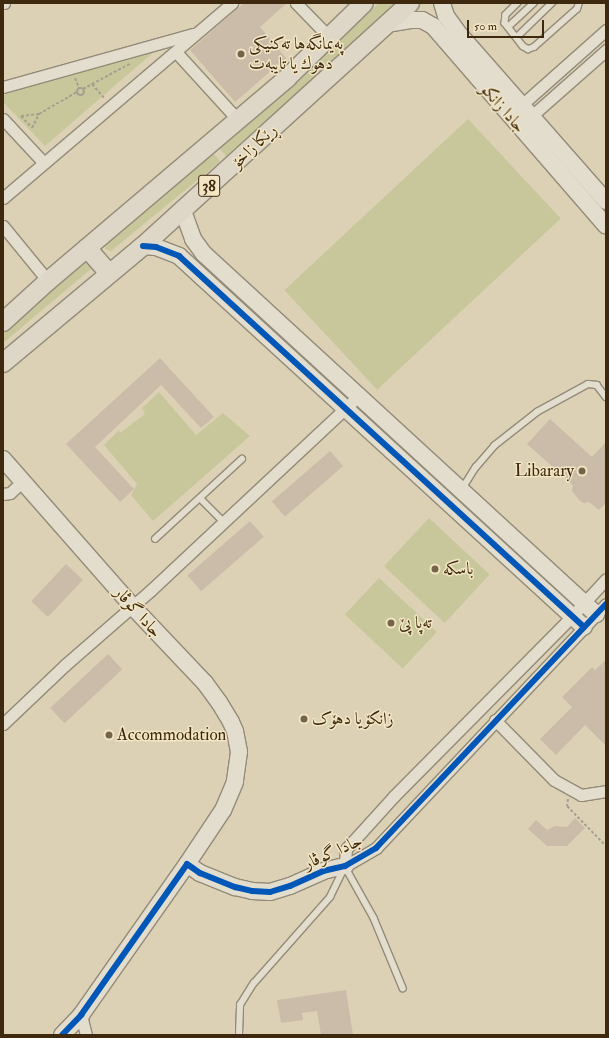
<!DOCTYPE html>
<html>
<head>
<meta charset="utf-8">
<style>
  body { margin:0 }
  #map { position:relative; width:609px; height:1038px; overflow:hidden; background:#dcd1b5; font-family:"IM FELL Double Pica",Amiri,serif }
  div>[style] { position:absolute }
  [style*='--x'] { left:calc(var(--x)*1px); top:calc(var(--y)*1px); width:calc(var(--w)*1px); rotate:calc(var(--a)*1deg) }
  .green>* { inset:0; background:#c8c79b; transform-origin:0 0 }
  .building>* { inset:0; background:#cbbcaa; transform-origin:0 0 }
  .path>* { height:2px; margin-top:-1px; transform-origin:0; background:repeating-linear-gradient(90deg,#a69f91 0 3px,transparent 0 5px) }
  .path>.ring { margin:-1px; padding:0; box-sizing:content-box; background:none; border:2px solid #a69f91; border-radius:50% }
  .roads { filter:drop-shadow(1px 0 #938b78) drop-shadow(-1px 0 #938b78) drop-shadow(0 1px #938b78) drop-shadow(0 -1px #938b78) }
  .lane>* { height:5.5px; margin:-2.75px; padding:0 2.75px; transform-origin:2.75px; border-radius:2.75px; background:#e3ddce }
  .street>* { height:11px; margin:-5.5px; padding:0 5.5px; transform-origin:5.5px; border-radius:5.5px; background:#e3ddce }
  .secondary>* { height:16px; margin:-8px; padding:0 8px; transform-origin:8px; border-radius:8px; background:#e3ddce }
  .primary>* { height:18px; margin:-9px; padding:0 9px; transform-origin:9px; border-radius:9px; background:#ded7c7 }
  .cycleway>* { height:6px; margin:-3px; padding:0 3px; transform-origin:3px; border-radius:3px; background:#0057b8 }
  .dots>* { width:11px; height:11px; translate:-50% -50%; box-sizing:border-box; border:2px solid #f3e6c4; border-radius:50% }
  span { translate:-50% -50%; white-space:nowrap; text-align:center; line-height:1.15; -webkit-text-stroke:3px #f3e6c4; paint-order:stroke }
  .shield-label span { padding:1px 3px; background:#f3e6c4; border:1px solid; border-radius:3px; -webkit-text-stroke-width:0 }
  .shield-label { font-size:16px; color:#3e290f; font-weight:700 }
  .poi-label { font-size:17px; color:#3e290f }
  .left { translate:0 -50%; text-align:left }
  .right { translate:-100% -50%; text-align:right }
  .street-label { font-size:17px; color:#3e290f }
  .frame { position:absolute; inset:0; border:4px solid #3e290f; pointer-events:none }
  .scale { position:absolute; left:467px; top:20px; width:77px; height:18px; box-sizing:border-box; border:2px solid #3e290f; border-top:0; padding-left:5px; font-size:12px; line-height:14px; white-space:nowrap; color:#3e290f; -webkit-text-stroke:3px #f3e6c4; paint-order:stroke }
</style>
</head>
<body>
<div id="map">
  <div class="green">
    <div style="clip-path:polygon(379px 3px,396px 3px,336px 60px,226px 156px,219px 148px,282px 94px)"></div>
    <div style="clip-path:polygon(155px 45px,156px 50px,45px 146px,3px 102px,3px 95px)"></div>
    <div style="left:468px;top:119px;width:136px;height:251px;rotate:47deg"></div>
    <div style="clip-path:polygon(213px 153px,220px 161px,217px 164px,111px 251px,105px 249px,105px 242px)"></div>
    <div style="clip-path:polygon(83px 262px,90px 265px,91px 269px,3px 343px,3px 325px)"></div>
    <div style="clip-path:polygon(159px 392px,196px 435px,223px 413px,250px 436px,153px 521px,131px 495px,137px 484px,104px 445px,119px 430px,120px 433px,145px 414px,142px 408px)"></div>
    <div style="left:429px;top:518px;width:83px;height:66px;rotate:43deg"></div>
    <div style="left:379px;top:578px;width:79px;height:50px;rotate:43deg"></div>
  </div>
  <div class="building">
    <div style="clip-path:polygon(244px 3px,287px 3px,260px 27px,286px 58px,235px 102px,190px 50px)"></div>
    <div style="clip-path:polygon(160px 358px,214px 417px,201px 428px,161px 385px,95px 447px,134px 489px,120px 502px,66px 444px)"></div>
    <div style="clip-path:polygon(550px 419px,592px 457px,606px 442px,606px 503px,599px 510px,589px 502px,583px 503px,579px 500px,572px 491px,573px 485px,527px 444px)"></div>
    <div style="left:330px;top:451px;width:20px;height:77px;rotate:49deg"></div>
    <div style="left:250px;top:521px;width:21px;height:83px;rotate:49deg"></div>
    <div style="left:66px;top:564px;width:23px;height:51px;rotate:43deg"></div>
    <div style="left:108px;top:654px;width:21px;height:79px;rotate:47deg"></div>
    <div style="clip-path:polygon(606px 660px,606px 746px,585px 725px,556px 755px,540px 739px,572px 707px,562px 697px,592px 667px,595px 670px)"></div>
    <div style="clip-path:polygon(575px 818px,585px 828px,567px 846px,547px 846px,528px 829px,536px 820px,547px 830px,555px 826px,567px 827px)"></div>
    <div style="clip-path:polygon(346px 990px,353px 1035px,321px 1035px,317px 1011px,302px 1013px,303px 1020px,281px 1023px,277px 1000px)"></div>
  </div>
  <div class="path">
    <div style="--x:75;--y:78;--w:11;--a:68"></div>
    <div style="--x:92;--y:84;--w:18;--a:49"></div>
    <div class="ring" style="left:76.5px;top:87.5px;width:5px;height:5px"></div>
    <div style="--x:83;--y:89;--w:55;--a:-28.4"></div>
    <div style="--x:39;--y:114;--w:18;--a:174"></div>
    <div style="--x:21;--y:116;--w:16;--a:47"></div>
    <div style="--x:32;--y:128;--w:16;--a:-63"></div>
    <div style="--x:39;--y:114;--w:44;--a:-30.1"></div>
    <div style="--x:568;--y:799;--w:7;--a:98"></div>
    <div style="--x:567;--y:806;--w:56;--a:45.7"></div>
  </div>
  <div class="roads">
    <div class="lane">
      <div style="--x:518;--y:3;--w:17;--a:135"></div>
      <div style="--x:506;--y:15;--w:8;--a:97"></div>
      <div style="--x:505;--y:23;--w:29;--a:52"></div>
      <div style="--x:523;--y:46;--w:6;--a:31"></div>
      <div style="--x:528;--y:49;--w:6;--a:-18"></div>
      <div style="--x:534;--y:47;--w:57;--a:-41.5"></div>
      <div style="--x:577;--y:9;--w:6;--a:-72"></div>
      <div style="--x:508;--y:27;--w:35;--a:-43"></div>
      <div style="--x:517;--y:37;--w:49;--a:-44.2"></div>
      <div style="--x:462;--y:489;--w:26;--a:-58"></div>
      <div style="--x:476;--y:467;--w:28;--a:-49"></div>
      <div style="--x:494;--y:446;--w:55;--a:-38.3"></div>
      <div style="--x:537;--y:412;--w:58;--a:-28.8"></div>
      <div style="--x:588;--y:384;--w:9;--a:6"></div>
      <div style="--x:597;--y:385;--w:15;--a:53"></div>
      <div style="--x:200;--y:498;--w:34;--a:45"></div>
      <div style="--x:155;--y:539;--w:118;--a:-42.6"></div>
      <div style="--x:346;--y:868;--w:57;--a:60.8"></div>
      <div style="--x:374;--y:918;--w:76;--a:67.5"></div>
      <div style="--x:239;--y:1035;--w:30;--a:-88"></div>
      <div style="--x:240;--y:1005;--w:26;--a:-58"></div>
      <div style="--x:254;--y:983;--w:115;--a:-48.5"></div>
      <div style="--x:330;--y:897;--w:30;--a:-64"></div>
    </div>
    <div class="street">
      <div style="--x:3;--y:3;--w:1;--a:0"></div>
      <div style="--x:296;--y:3;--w:49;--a:45.8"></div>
      <div style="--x:176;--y:52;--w:92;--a:47.6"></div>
      <div style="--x:3;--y:87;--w:197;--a:-15.6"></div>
      <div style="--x:517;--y:109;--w:119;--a:-41.6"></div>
      <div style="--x:3;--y:119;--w:60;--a:47"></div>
      <div style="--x:527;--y:120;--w:106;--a:-41.5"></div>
      <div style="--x:3;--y:198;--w:301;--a:-40.4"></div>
      <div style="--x:3;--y:226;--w:71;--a:50.7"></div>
      <div style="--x:3;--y:494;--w:7;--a:-8"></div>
      <div style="--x:10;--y:493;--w:16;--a:-43"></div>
      <div style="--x:495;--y:720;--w:84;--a:45.5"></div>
      <div style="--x:554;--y:780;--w:31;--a:29"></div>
      <div style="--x:581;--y:795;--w:25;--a:-9"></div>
      <div style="--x:3;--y:724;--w:86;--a:-43.6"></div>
      <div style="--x:65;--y:665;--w:114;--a:-41.1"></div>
      <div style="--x:151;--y:590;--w:284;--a:-43.1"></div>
      <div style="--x:345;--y:866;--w:17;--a:-87"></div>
      <div style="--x:346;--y:849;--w:72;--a:-47.8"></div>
      <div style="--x:394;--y:796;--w:253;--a:-45.3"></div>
      <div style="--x:572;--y:616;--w:50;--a:-47.4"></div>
      <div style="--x:345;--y:866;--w:36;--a:-30"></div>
      <div style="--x:376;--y:848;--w:335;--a:-46.7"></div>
      <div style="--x:81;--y:1015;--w:21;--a:76"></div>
    </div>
    <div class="secondary">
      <div style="--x:442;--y:3;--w:14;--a:73"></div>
      <div style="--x:446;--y:16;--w:24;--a:54"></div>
      <div style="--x:460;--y:35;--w:221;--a:48.7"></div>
      <div style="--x:386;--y:24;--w:25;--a:-9"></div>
      <div style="--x:411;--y:20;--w:11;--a:0"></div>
      <div style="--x:422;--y:20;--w:13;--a:29"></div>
      <div style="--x:433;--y:26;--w:264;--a:49.1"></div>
      <div style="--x:183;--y:211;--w:30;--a:70"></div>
      <div style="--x:193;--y:239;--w:17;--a:54"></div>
      <div style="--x:203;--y:253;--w:534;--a:42.57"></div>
      <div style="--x:143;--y:246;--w:13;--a:4"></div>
      <div style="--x:156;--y:247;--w:25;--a:21"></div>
      <div style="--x:179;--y:256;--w:549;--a:42.49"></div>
      <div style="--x:3;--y:459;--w:196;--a:48.7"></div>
      <div style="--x:132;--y:606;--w:106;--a:46.5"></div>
      <div style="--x:205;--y:683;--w:24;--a:54"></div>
      <div style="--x:219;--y:702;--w:23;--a:59"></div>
      <div style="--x:231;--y:722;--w:10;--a:66"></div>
      <div style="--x:235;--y:731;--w:21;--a:79"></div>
      <div style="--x:239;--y:752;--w:30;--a:98"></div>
      <div style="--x:235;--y:782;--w:30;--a:113"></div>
      <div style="--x:223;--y:810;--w:65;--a:123.7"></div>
      <div style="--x:62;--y:1035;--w:28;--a:-46"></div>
      <div style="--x:81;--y:1015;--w:184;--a:-54.9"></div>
      <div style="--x:187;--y:864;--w:16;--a:35"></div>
      <div style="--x:200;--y:873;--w:38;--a:22"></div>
      <div style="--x:235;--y:887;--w:17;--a:13"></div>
      <div style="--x:252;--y:891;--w:18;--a:3"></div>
      <div style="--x:270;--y:892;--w:21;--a:-17"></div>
      <div style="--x:290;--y:886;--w:36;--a:-24"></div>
      <div style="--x:323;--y:871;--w:23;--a:-13"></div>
    </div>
    <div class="primary">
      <div style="--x:87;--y:248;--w:33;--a:49"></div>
      <div style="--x:3;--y:322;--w:61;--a:-42.3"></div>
      <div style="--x:48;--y:281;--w:314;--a:-40.3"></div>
      <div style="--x:287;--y:78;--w:107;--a:-44.2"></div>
      <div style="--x:3;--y:363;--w:182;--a:-39.9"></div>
      <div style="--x:143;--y:246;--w:361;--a:-42.3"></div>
    </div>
  </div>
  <div class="cycleway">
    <div style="--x:143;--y:246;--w:13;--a:4"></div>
    <div style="--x:156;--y:247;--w:25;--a:21"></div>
    <div style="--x:179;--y:256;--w:549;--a:42.49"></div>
    <div style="--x:62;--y:1035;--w:28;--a:-46"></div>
    <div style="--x:81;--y:1015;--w:184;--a:-54.9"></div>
    <div style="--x:187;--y:864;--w:16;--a:35"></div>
    <div style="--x:200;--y:873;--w:38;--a:22"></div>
    <div style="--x:235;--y:887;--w:17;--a:13"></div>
    <div style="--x:252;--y:891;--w:18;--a:3"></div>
    <div style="--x:270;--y:892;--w:21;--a:-17"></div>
    <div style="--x:290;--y:886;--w:36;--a:-24"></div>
    <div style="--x:323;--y:871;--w:23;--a:-13"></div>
    <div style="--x:345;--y:866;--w:36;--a:-30"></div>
    <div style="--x:376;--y:848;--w:335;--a:-46.7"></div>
  </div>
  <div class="dots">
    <div style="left:241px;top:54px;background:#756449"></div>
    <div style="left:582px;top:471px;background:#756449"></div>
    <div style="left:435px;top:569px;background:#756449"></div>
    <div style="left:391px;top:623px;background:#756449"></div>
    <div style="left:304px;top:719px;background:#756449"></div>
    <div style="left:109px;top:735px;background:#756449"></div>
  </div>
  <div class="shield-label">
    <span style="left:209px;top:186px">38</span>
  </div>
  <div class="poi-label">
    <span class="left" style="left:249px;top:54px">پەیمانگەها تەکنیکی<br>دهوك یا تایبەت</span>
    <span class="right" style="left:574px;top:471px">Libarary</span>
    <span class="left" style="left:443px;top:569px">باسکە</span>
    <span class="left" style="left:399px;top:623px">تەپا پێ</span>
    <span class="left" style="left:312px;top:719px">زانکۆیا دهۆک</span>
    <span class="left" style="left:117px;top:735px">Accommodation</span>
  </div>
  <div class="street-label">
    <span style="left:503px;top:108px;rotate:49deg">جادا زانکو</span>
    <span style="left:254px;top:146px;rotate:-43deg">ڕێکا زاخۆ</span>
    <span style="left:138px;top:612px;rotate:48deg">جادا گوڤار</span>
    <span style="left:333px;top:852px;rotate:-24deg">جادا گوڤار</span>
  </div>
  <div class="frame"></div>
  <div class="scale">50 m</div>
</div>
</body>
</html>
